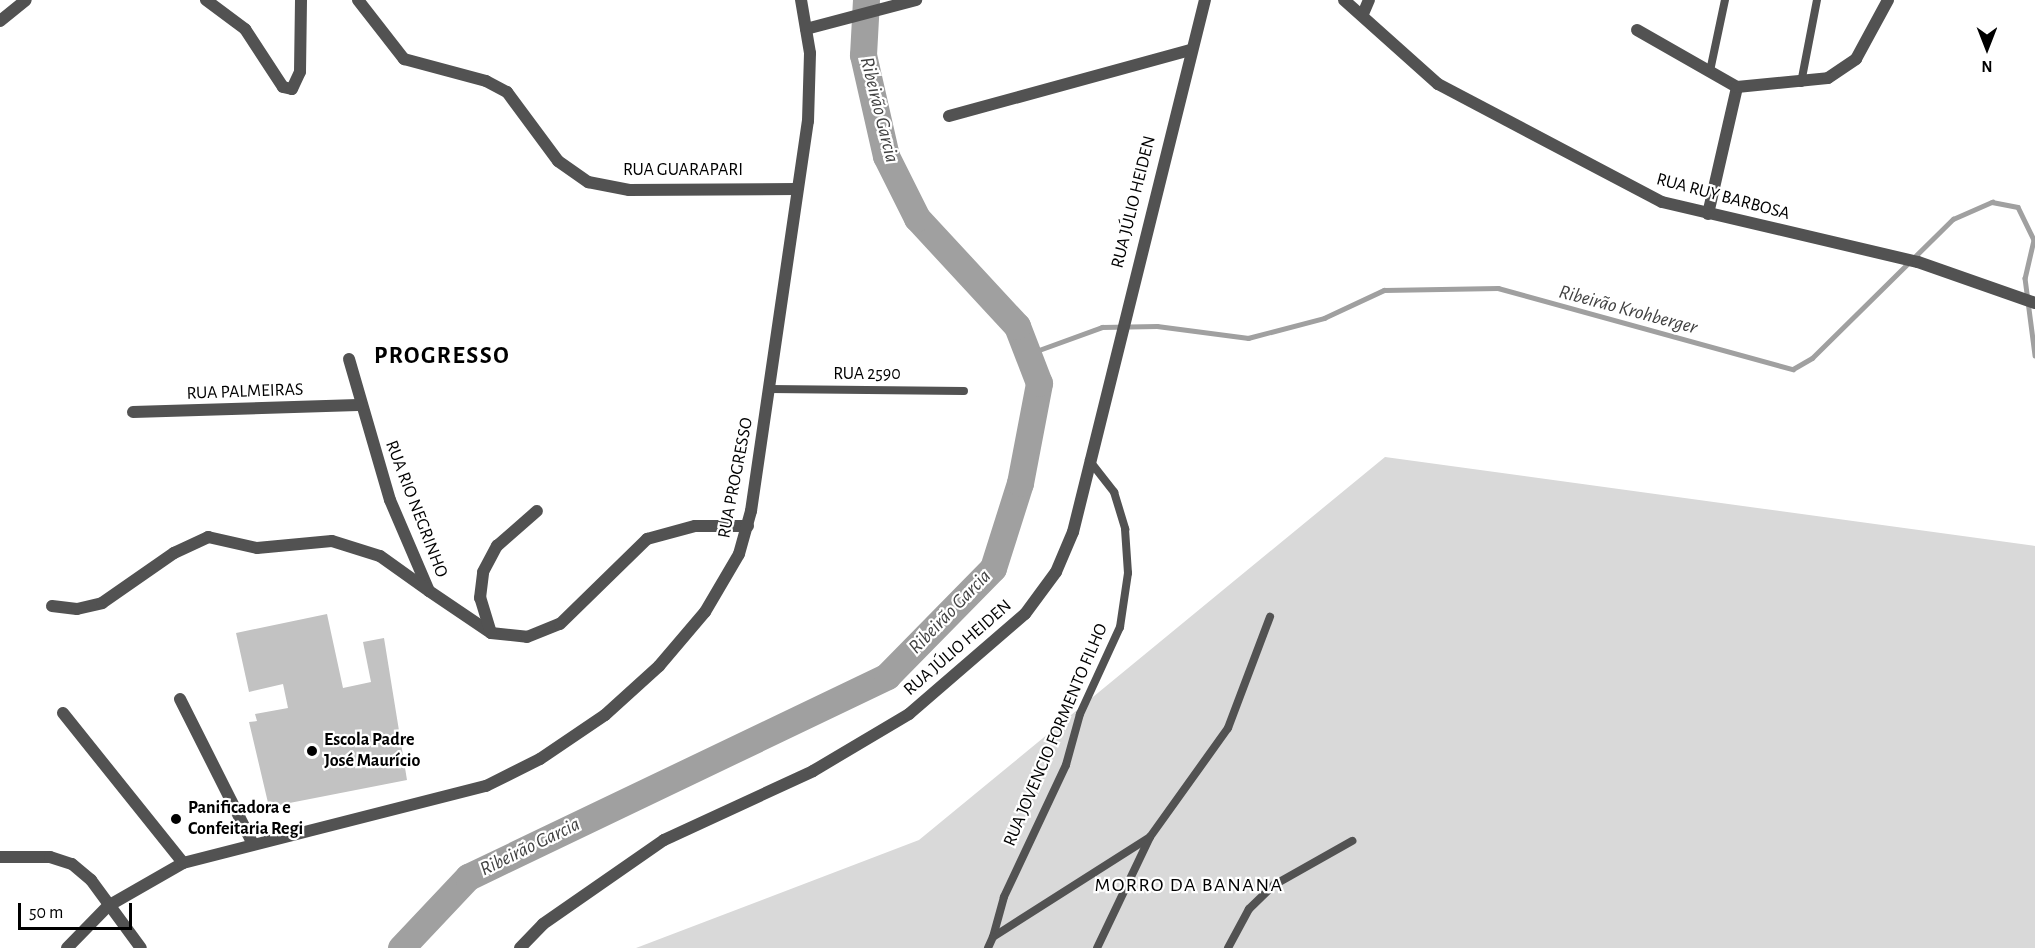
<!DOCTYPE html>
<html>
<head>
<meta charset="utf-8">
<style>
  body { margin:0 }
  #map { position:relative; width:2035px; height:948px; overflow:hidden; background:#fff; font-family:"Alegreya Sans",sans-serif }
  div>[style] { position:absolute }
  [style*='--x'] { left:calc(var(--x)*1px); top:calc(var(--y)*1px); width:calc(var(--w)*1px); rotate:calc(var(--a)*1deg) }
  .green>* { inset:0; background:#d9d9d9 }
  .stream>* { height:4.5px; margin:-2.25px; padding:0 2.25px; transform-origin:2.25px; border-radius:2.25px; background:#a0a0a0 }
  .river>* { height:27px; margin:-13.5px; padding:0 13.5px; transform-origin:13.5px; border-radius:13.5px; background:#a0a0a0 }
  .building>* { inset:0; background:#c2c2c2 }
  .service>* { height:8px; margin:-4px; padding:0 4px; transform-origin:4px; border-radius:4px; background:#525252 }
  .minor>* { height:12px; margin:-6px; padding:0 6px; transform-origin:6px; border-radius:6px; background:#525252 }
  .tertiary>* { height:12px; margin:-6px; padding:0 6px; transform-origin:6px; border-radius:6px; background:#525252 }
  .dots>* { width:16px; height:16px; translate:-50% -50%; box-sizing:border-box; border:3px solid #fff; border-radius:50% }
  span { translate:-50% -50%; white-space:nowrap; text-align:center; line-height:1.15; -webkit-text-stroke:4.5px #fff; paint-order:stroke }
  .street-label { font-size:18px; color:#000 }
  .poi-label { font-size:18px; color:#000; font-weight:700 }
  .left { translate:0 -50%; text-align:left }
  .water-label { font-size:20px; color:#414141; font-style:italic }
  .neighbourhood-label { font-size:20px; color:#000; letter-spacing:1.5px }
  .district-label { font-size:24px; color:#000; font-weight:700; letter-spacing:1.5px }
  .north { position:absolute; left:1957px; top:18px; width:60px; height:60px; -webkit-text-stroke:4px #fff; paint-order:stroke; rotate:180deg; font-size:16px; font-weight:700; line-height:24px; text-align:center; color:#000 }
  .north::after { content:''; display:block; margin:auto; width:21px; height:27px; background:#000; clip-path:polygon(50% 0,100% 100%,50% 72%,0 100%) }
  .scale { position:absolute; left:18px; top:903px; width:114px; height:27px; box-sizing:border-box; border:3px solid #000; border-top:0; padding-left:8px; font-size:18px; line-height:21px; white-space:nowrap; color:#000; -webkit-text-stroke:4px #fff; paint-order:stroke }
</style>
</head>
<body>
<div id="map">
  <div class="green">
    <div style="clip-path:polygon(1385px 457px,2035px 546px,2035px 948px,636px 948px,919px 840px)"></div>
  </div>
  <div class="stream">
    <div style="--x:1028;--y:354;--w:79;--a:-20"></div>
    <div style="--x:1102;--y:327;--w:55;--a:-1"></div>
    <div style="--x:1157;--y:326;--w:92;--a:7.5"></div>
    <div style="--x:1248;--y:338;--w:79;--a:-14.7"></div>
    <div style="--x:1324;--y:318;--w:66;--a:-25"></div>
    <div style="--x:1384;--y:290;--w:114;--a:-1"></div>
    <div style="--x:1498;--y:288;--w:306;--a:15.4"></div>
    <div style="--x:1793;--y:369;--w:22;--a:-30"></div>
    <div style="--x:1812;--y:358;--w:198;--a:-44.6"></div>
    <div style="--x:1953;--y:219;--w:43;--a:-23.6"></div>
    <div style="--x:1992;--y:202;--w:26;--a:11"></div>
    <div style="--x:2018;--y:207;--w:37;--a:64"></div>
    <div style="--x:2034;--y:240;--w:39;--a:103"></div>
    <div style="--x:2025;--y:278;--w:78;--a:82.6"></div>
  </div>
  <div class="river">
    <div style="--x:401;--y:948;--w:98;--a:-46.7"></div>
    <div style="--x:468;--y:877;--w:465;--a:-25.6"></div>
    <div style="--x:887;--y:676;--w:151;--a:-45.5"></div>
    <div style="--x:993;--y:568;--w:89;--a:-72.4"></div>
    <div style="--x:1020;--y:483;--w:102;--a:-79.2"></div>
    <div style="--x:1039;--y:383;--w:61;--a:-111.1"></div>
    <div style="--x:1017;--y:326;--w:147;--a:-132.8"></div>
    <div style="--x:917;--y:218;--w:69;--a:-116.6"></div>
    <div style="--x:886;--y:156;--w:104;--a:-102.8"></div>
    <div style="--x:863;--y:55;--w:55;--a:-86.9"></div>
  </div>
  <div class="building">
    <div style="clip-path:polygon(327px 614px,343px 688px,371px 682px,363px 642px,384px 638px,407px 780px,269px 807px,249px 722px,257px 721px,255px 714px,288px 708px,283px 684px,249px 692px,236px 633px)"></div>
  </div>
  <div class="service">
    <div style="--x:1710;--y:71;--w:73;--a:-78.1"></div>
    <div style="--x:1801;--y:83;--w:85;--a:-79.1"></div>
    <div style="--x:770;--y:389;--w:194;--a:0.6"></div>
    <div style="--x:1089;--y:460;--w:41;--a:52"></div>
    <div style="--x:1114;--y:492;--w:39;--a:73"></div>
    <div style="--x:1125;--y:529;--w:44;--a:86.1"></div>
    <div style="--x:1128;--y:573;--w:55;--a:98.4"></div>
    <div style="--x:1120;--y:627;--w:96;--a:114.7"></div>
    <div style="--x:1080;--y:714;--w:53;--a:105.4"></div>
    <div style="--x:1066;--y:765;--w:146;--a:115.2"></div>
    <div style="--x:1004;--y:897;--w:41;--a:105.4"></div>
    <div style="--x:993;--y:937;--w:186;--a:-32.5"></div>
    <div style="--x:1150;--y:837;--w:123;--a:115.5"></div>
    <div style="--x:1150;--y:837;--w:134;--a:-54.4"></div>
    <div style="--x:1228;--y:728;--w:119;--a:-69.3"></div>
    <div style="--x:988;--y:948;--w:12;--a:-66"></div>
    <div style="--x:1228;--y:948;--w:44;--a:-61.7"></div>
    <div style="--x:1249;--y:909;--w:35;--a:-44"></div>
    <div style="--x:1274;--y:885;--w:90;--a:-29.4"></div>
  </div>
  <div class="minor">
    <div style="--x:206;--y:0;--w:49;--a:36.6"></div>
    <div style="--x:245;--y:29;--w:69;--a:56.8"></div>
    <div style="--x:283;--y:87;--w:9;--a:13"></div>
    <div style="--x:292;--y:89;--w:19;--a:-65"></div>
    <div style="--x:300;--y:72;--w:72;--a:-89.2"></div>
    <div style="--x:358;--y:0;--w:75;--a:52.1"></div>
    <div style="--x:404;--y:59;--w:85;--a:15"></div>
    <div style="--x:486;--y:81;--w:24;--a:28"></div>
    <div style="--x:507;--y:92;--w:86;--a:53.5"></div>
    <div style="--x:558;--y:161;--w:37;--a:35"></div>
    <div style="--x:588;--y:182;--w:42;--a:11"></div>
    <div style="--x:629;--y:190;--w:168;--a:-0.3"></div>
    <div style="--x:1363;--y:14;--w:15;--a:-67"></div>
    <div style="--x:0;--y:21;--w:33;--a:-39"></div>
    <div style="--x:1637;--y:30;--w:115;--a:29.7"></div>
    <div style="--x:949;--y:116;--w:251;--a:-15.3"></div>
    <div style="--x:1708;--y:214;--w:130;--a:-77.1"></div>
    <div style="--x:1737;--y:87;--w:91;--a:-5.6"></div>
    <div style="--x:1828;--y:78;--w:34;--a:-34"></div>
    <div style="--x:1856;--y:59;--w:67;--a:-61.5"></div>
    <div style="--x:349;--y:359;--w:147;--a:73.8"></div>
    <div style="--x:390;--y:500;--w:99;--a:66.8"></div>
    <div style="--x:429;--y:591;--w:75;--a:34.1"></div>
    <div style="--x:491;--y:633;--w:36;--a:6"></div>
    <div style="--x:527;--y:637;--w:35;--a:-22"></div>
    <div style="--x:560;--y:624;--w:122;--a:-44.3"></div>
    <div style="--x:647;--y:539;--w:50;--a:-15.2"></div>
    <div style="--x:695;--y:526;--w:53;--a:0"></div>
    <div style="--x:133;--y:412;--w:225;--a:-1.8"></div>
    <div style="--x:52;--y:606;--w:25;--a:7"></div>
    <div style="--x:77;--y:609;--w:26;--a:-13"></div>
    <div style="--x:102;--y:603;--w:88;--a:-34.8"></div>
    <div style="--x:174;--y:553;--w:38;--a:-25"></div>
    <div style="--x:208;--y:537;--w:50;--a:12.7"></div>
    <div style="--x:257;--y:548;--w:75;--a:-5.3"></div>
    <div style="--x:332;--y:541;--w:50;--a:17.4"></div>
    <div style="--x:380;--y:556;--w:60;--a:35.5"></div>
    <div style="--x:491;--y:633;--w:37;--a:-107"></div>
    <div style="--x:480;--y:598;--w:26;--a:-83"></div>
    <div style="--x:483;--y:572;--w:30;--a:-62"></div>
    <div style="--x:497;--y:546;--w:53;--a:-41.2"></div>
    <div style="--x:180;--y:699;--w:160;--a:63.3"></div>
    <div style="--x:63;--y:713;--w:192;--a:51.3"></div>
    <div style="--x:0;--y:857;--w:50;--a:0"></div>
    <div style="--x:50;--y:857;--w:23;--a:18"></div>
    <div style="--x:72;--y:864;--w:25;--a:40"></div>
    <div style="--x:91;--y:880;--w:84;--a:53.7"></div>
  </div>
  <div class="tertiary">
    <div style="--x:1344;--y:0;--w:126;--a:41.8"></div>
    <div style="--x:1438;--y:84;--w:253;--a:27.8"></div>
    <div style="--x:1662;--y:202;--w:263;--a:13.2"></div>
    <div style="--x:1918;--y:262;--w:124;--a:19.3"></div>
    <div style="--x:806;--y:29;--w:114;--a:-14.8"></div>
    <div style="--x:67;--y:948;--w:59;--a:-45.7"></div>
    <div style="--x:108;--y:906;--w:86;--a:-29.8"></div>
    <div style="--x:183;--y:863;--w:313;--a:-14.3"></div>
    <div style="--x:486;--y:786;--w:60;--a:-26.6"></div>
    <div style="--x:540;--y:759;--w:78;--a:-34.1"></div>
    <div style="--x:605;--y:715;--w:73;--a:-42.2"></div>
    <div style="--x:659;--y:666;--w:71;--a:-49.6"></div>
    <div style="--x:705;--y:612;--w:67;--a:-59.6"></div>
    <div style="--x:739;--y:554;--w:45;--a:-74.4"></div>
    <div style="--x:751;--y:511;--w:394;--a:-81.7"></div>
    <div style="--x:808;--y:121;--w:68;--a:-88.3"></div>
    <div style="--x:810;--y:53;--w:54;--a:-99.6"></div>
    <div style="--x:520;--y:948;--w:33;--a:-46"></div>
    <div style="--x:543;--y:924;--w:147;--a:-34.8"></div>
    <div style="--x:664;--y:840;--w:164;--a:-24.8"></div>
    <div style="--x:813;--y:771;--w:112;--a:-30.7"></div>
    <div style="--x:909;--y:714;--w:153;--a:-40.8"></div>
    <div style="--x:1025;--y:614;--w:52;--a:-53.6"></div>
    <div style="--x:1056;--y:572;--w:43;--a:-67"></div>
    <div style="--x:1073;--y:532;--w:548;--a:-76.07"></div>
  </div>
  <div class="dots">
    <div style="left:312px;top:751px;background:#000"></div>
    <div style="left:176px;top:819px;background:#000"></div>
  </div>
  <div class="street-label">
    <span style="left:683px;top:170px">RUA GUARAPARI</span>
    <span style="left:1723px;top:197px;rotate:15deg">RUA RUY BARBOSA</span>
    <span style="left:1134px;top:202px;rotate:-76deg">RUA JÚLIO HEIDEN</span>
    <span style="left:867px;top:374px">RUA 2590</span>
    <span style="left:245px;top:392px;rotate:-2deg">RUA PALMEIRAS</span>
    <span style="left:736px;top:478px;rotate:-79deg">RUA PROGRESSO</span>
    <span style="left:416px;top:509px;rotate:69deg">RUA RIO NEGRINHO</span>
    <span style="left:958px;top:648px;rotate:-41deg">RUA JÚLIO HEIDEN</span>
    <span style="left:1056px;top:735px;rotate:-67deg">RUA JOVENCIO FORMENTO FILHO</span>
  </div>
  <div class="poi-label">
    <span class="left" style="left:324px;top:751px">Escola Padre<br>José Maurício</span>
    <span class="left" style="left:188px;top:819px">Panificadora e<br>Confeitaria Regi</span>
  </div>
  <div class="water-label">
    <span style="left:879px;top:110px;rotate:76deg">Ribeirão Garcia</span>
    <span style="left:1628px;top:310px;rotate:15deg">Ribeirão Krohberger</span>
    <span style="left:950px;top:612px;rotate:-46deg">Ribeirão Garcia</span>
    <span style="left:530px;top:847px;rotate:-26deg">Ribeirão Garcia</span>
  </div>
  <div class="neighbourhood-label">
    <span style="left:1189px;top:885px">MORRO DA BANANA</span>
  </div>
  <div class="district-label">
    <span style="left:442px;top:357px">PROGRESSO</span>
  </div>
  <div class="north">N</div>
  <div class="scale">50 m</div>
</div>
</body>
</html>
